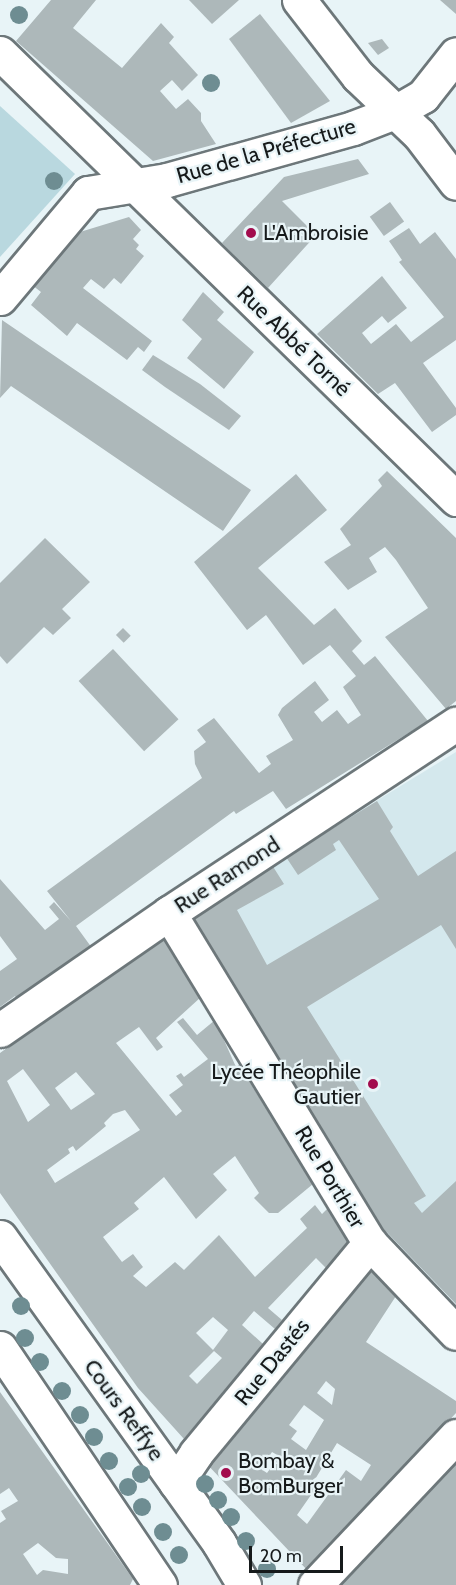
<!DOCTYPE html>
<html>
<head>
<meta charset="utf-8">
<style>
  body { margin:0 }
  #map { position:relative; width:456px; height:1585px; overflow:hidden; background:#e8f4f7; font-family:Cabin,sans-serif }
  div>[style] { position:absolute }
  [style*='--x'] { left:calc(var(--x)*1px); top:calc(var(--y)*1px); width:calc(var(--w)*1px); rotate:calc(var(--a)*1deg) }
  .built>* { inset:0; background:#d4e8ed }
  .green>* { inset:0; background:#b9d8df }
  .building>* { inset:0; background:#adb8ba; transform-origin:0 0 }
  .roads { filter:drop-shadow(2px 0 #6d777a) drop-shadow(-2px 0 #6d777a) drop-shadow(0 2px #6d777a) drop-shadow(0 -2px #6d777a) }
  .minor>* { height:33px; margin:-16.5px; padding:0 16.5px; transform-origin:16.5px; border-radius:16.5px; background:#fff }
  .trees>* { width:18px; height:18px; margin:-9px; border-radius:50%; background:#6e8d92 }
  .dots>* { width:16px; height:16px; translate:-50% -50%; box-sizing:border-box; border:3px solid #e8f4f7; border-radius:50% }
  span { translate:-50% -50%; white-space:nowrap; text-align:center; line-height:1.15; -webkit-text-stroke:4.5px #e8f4f7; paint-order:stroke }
  .street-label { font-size:22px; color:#161a1b }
  .poi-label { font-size:22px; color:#161a1b }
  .left { translate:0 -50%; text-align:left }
  .right { translate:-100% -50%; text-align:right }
  .scale { position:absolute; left:249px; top:1546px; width:94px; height:27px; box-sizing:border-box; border:3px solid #161a1b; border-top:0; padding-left:8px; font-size:18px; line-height:21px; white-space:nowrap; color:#161a1b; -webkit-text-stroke:4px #e8f4f7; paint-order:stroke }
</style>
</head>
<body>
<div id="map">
  <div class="built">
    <div style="clip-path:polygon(456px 752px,456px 1304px,377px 1222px,184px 919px)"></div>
  </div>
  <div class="green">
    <div style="clip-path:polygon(0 106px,75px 174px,0 257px)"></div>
  </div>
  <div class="building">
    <div style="clip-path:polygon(51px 0,96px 0,73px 28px,122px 68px,161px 23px,174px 37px,169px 43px,198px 75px,182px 91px,172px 80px,160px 91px,176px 109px,188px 99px,201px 113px,201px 121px,216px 144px,153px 161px,16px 41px)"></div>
    <div style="clip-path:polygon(189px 0,239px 0,212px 24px)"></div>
    <div style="clip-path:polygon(440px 0,456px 0,456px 14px)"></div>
    <div style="clip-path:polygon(260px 14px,330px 101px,291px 123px,229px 39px)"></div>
    <div style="clip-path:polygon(382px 39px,389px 48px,378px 55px,368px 43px)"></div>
    <div style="clip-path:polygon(358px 159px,369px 174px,282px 201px,316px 235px,268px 288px,222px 243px,284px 177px)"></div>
    <div style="left:390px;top:202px;width:24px;height:25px;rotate:54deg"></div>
    <div style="clip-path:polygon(129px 217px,141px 230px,133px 239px,139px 245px,136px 249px,144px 256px,121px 284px,114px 278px,104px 289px,91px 279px,83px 288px,152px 341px,144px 352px,138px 347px,127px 360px,77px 323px,67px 336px,31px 305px,41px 292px,32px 285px,67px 242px,71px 244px,80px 232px)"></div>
    <div style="clip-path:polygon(409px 228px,420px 244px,435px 232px,456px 259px,456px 340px,423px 363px,456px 408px,456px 415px,432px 432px,395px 383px,378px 394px,317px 334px,382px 276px,407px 308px,388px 323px,382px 316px,362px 333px,371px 344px,396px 324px,411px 342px,444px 317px,399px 262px,402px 260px,389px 241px)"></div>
    <div style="clip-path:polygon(203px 292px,224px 312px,217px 320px,254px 352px,224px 389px,187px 358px,202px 339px,182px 320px)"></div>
    <div style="clip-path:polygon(2px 320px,251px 490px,223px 531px,11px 386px,0 398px)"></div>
    <div style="clip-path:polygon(153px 355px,200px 384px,241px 416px,229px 430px,165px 387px,142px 370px)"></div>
    <div style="clip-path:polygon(387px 471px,456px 538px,456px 701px,446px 709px,385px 637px,428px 608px,396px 560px,385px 547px,369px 558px,377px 572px,348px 590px,324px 562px,351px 545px,340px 529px,382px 486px,378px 480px)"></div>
    <div style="clip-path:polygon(296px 474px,327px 510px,258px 568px,314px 625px,335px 608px,362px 641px,352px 651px,364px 665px,375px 656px,428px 721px,286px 809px,273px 791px,236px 814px,234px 811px,76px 926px,92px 948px,17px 1000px,15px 996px,0 1007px,0 971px,17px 959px,0 936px,0 879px,45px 930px,59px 919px,49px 907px,54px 902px,71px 921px,47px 891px,202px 778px,195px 764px,194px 751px,206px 742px,197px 730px,214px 718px,259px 773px,271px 764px,266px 756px,293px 740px,278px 715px,282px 708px,315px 681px,329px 700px,314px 712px,322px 722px,337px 710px,348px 724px,361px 715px,343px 687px,356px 676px,330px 645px,303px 665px,266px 615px,247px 630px,194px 562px)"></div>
    <div style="clip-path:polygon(45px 538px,90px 582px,62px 609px,71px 618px,53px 635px,44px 627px,7px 664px,0 656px,0 583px)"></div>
    <div style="left:123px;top:628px;width:11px;height:10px;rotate:45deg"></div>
    <div style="left:113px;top:649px;width:96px;height:47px;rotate:47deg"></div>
    <div style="clip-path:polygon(377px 801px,393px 827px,390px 831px,418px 876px,456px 851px,456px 949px,441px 925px,307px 1007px,426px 1196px,414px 1203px,422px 1213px,456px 1181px,456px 1304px,377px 1222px,184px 919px,272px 865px,284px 884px,237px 910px,267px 965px,379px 899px,339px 840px,333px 844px,336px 850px,298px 875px,286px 857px)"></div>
    <div style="clip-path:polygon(evenodd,164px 936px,201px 997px,156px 1038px,163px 1047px,157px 1051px,139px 1027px,116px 1043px,176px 1116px,182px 1111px,169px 1095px,183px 1085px,176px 1076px,181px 1073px,184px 1077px,208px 1059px,177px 1022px,183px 1018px,197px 1035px,215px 1020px,236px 1067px,239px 1065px,313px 1184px,278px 1213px,269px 1213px,254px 1198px,259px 1193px,235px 1156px,213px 1174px,227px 1190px,196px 1219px,164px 1177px,134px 1203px,139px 1209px,103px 1237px,122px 1262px,133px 1254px,143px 1267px,133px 1276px,146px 1287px,175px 1262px,184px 1270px,219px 1235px,255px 1277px,307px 1228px,300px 1219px,315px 1205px,322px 1214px,328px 1208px,348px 1241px,326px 1268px,316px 1258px,268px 1308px,282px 1320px,275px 1329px,254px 1311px,242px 1325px,263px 1344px,184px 1439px,138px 1388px,0 1193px,0 1053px,164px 936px,23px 1069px,50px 1105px,28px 1122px,7px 1081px,23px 1069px,164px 936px,76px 1072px,95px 1094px,71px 1110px,55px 1088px,76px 1072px,164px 936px,125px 1110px,140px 1130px,55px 1183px,47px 1170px,70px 1153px,68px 1149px,73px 1146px,76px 1151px,106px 1126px,104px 1123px,113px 1114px,125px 1110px,164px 936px,213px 1317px,228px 1330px,213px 1350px,196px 1333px,213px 1317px,164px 936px,214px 1351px,222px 1358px,197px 1384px,189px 1376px,214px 1351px)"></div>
    <div style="clip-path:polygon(evenodd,368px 1263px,396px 1296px,366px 1342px,456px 1401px,456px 1413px,308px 1571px,204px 1461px,368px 1263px,326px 1381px,335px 1389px,332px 1405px,317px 1393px,326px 1381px,368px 1263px,304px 1405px,324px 1420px,306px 1450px,291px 1439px,297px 1431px,289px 1425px,304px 1405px,368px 1263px,337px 1443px,371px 1465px,361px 1481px,346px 1470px,307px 1524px,297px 1515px,318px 1485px,314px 1481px,337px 1443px,368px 1263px,272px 1452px,279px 1456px,267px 1473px,261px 1469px,272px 1452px)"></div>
    <div style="clip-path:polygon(evenodd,0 1392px,133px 1579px,130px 1585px,0 1585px,0 1523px,6px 1519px,1px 1511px,18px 1501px,9px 1488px,0 1494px,0 1392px,38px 1543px,56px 1558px,68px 1559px,68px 1574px,43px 1570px,37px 1575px,23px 1554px,38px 1543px)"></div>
    <div style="clip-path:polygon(456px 1455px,456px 1585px,335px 1585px)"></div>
  </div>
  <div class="roads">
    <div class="minor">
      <div style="--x:299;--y:0;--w:96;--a:52.2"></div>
      <div style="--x:358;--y:76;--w:84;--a:43.6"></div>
      <div style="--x:419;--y:134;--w:61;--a:52.9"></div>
      <div style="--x:0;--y:53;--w:638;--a:44.36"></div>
      <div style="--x:0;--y:298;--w:137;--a:-50"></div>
      <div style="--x:88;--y:193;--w:80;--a:-9.3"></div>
      <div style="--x:167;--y:180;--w:193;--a:-15.6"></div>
      <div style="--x:353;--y:128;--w:47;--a:-21.1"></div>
      <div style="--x:397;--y:111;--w:30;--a:-30"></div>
      <div style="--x:423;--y:96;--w:53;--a:-51.8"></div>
      <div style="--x:169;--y:913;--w:386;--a:58.7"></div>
      <div style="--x:370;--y:1243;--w:124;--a:46.3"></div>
      <div style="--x:0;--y:1030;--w:206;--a:-34.7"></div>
      <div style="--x:169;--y:913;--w:344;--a:-33.4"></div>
      <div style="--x:0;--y:1237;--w:376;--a:54.4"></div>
      <div style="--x:219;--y:1543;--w:49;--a:59.2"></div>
      <div style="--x:0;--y:1348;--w:286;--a:56"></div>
      <div style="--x:176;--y:1483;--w:36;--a:-56"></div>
      <div style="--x:196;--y:1453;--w:273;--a:-50.4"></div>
      <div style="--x:315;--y:1585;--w:205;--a:-46.6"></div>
    </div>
  </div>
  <div class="trees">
    <div style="left:19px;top:15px"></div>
    <div style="left:211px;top:83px"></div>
    <div style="left:54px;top:181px"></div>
    <div style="left:21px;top:1306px"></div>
    <div style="left:25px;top:1338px"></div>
    <div style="left:40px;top:1362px"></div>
    <div style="left:62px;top:1391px"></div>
    <div style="left:80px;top:1415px"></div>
    <div style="left:94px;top:1437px"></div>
    <div style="left:109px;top:1461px"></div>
    <div style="left:141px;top:1474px"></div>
    <div style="left:205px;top:1484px"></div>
    <div style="left:128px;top:1487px"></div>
    <div style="left:218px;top:1500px"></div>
    <div style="left:142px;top:1507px"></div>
    <div style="left:231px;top:1517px"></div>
    <div style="left:163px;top:1532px"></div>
    <div style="left:246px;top:1541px"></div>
    <div style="left:179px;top:1555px"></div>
    <div style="left:267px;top:1569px"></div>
  </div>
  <div class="dots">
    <div style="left:251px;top:233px;background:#a20c4d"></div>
    <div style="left:373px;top:1084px;background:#a20c4d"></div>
    <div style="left:226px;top:1473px;background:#a20c4d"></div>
  </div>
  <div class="street-label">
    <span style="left:266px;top:151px;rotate:-16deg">Rue de la Préfecture</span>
    <span style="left:294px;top:341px;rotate:44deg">Rue Abbé Torné</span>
    <span style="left:227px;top:875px;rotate:-33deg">Rue Ramond</span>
    <span style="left:330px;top:1177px;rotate:59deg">Rue Porthier</span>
    <span style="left:272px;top:1362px;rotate:-51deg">Rue Dastés</span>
    <span style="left:124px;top:1410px;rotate:54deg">Cours Reffye</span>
  </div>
  <div class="poi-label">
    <span class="left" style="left:263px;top:233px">L'Ambroisie</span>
    <span class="right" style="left:361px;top:1084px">Lycée Théophile<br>Gautier</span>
    <span class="left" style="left:238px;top:1473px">Bombay &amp;<br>BomBurger</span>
  </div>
  <div class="scale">20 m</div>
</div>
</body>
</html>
